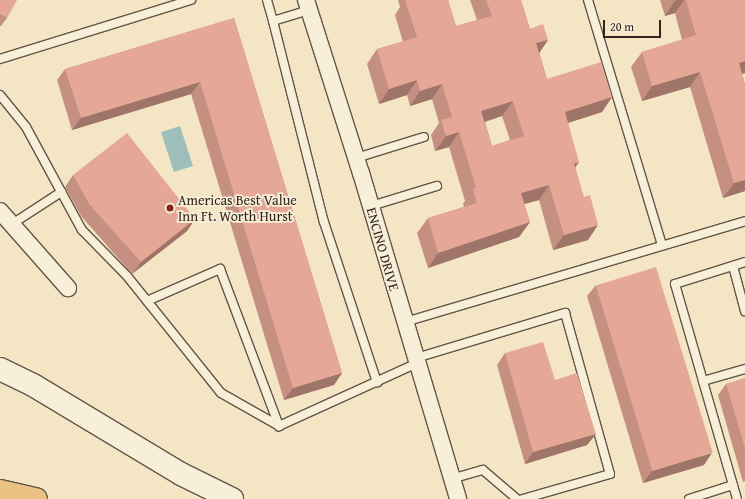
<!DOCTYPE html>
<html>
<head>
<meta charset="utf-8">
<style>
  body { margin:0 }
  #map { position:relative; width:745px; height:499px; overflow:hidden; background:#f4e6c5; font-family:"Gentium Book Plus",serif }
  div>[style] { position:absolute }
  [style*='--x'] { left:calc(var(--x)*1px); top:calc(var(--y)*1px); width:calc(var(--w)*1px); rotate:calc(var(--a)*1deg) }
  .water>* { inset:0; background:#9dbebb; transform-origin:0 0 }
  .roads { filter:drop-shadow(1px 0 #635547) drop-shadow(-1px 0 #635547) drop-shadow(0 1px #635547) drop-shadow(0 -1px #635547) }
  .service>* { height:8px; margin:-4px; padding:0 4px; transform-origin:4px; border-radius:4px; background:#f8efd9 }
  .minor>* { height:16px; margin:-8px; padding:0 8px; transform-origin:8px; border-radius:8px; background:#f8efd9 }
  .secondary>* { height:22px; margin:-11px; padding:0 11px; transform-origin:11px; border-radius:11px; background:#f8efd9 }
  .motorway>* { height:22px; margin:-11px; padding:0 11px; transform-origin:11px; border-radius:11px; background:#eac382 }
  .wall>* { inset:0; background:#c59081 }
  .shaded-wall>* { inset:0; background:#a07569 }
  .building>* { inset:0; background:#e5a796; transform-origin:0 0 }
  .dots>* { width:11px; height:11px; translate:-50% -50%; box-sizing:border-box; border:2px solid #f8efd9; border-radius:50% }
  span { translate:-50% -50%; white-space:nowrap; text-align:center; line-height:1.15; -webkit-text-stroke:3.5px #f8efd9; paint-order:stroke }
  .poi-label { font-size:14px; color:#33251d }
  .left { translate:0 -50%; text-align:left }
  .street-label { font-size:14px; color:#33251d }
  .scale { position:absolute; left:603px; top:20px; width:58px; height:18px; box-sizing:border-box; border:2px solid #33251d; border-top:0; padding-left:5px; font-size:12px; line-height:14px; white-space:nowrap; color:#33251d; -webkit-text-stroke:3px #f8efd9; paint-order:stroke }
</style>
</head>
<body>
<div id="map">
  <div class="water">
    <div style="left:180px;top:126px;width:42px;height:20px;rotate:72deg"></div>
  </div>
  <div class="roads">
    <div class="service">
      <div style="--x:267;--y:0;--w:22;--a:74"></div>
      <div style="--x:273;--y:21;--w:38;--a:-17"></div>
      <div style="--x:588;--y:0;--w:256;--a:73.2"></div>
      <div style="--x:273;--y:21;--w:207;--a:75.8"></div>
      <div style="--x:324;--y:222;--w:169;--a:71.7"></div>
      <div style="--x:0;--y:59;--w:200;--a:-17.2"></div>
      <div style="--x:0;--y:95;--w:41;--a:50.9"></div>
      <div style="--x:26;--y:127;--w:117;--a:61.5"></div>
      <div style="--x:82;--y:230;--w:64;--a:45.6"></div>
      <div style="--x:127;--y:276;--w:150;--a:51.2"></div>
      <div style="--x:221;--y:393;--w:67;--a:29.6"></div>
      <div style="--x:279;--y:426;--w:152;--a:-24.5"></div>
      <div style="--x:356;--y:158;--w:71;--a:-17.2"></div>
      <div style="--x:371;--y:206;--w:69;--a:-16.9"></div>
      <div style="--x:12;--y:224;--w:59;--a:-33.1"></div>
      <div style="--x:733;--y:266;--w:47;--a:75.1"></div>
      <div style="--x:147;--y:301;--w:80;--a:-23.7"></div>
      <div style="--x:220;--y:269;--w:168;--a:69.4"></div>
      <div style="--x:405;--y:322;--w:355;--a:-16.5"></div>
      <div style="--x:416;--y:358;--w:156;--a:-16.8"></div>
      <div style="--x:565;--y:313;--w:167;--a:74.4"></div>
      <div style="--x:610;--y:474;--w:91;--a:164"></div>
      <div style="--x:703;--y:381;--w:101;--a:-106.1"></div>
      <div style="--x:675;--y:284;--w:73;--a:-17.4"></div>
      <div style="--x:451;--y:479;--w:33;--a:-16"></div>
      <div style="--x:483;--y:470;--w:45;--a:40.5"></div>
      <div style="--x:689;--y:499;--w:46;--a:-17.7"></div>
      <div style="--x:737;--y:499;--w:123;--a:-106.1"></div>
      <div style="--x:703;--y:381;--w:44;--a:-15.9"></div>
    </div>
    <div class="minor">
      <div style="--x:306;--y:0;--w:182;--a:72.4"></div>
      <div style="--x:361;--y:173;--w:340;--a:73.4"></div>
      <div style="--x:0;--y:211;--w:103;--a:48.6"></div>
    </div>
    <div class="secondary">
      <div style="--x:0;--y:369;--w:37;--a:26"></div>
      <div style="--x:33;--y:385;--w:173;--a:31"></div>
      <div style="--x:181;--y:474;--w:57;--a:26.1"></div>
    </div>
    <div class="motorway">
      <div style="--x:0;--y:491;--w:37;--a:13"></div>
    </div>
  </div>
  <div class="wall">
    <div style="clip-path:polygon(0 0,7px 18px,1px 26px,0 26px)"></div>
    <div style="clip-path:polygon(evenodd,398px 0,448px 0,456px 26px,477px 20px,470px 0,521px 0,530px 29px,548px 40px,539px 52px,547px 79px,612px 97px,602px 112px,568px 123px,588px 240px,553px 250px,539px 200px,524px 204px,530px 222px,519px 237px,428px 268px,417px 233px,428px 218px,464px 207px,463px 204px,465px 201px,449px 147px,435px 151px,431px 135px,439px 123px,432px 99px,410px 106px,407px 95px,379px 104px,367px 64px,377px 49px,403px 42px,395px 15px,400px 7px,398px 0,502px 116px,510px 140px,492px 146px,485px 122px,502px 116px)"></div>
    <div style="clip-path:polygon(660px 0,745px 0,745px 73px,742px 74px,745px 84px,745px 191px,723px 198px,690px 87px,642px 101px,631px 67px,642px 52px,682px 40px,675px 13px,665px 16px)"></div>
    <div style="clip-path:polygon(234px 18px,342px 373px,334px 385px,284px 400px,191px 94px,72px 130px,57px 80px,65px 69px)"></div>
    <div style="clip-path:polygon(73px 175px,195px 219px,187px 231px,132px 274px,81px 216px,65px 187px)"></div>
    <div style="clip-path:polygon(596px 285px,704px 465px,643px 483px,587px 296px)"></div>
    <div style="clip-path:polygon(505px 353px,555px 380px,596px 434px,587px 445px,525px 464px,497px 365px)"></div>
    <div style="clip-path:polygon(745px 378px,745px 481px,743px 482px,718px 395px,726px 384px)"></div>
  </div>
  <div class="shaded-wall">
    <div style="clip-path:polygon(679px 0,684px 0,675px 13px,665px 16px,675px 1px)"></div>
    <div style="clip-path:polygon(548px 40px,538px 55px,536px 43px)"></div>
    <div style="clip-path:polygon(745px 61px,745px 73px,728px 78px,739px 63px)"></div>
    <div style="clip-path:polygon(700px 72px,690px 87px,642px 101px,652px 86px)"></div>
    <div style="clip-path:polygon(417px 80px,407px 95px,379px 104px,389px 89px)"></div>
    <div style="clip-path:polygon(200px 82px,191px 94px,72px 130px,81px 118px)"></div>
    <div style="clip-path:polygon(442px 84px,432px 99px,410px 106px,420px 91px)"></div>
    <div style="clip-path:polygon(612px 97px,602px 112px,555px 127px,565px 112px)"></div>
    <div style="clip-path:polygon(513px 101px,502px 116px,471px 126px,481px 111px)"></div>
    <div style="clip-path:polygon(459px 132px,449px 147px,435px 151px,446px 136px)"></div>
    <div style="clip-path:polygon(579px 162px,569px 177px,574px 163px)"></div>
    <div style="clip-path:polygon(745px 180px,745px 191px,723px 198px,734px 183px)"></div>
    <div style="clip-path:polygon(549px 185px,539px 200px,510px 208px,521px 193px)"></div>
    <div style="clip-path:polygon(195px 219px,187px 231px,132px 274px,141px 262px)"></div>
    <div style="clip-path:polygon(530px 222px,519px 237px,428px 268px,438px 253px)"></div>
    <div style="clip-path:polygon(598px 225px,588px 240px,553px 250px,564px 235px)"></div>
    <div style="clip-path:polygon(342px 373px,334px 385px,284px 400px,293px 388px)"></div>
    <div style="clip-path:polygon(596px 434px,587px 445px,525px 464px,533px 452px)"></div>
    <div style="clip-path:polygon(712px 453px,704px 465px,643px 483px,652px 471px)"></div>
  </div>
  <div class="building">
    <div style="clip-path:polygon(0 0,17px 0,7px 18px,0 14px)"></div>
    <div style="clip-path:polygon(evenodd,405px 0,448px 0,456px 26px,492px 16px,486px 0,521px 0,530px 29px,543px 24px,548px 40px,536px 43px,547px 79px,601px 62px,612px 97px,565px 112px,579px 162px,574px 163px,584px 197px,590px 195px,598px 225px,564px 235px,549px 185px,521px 193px,530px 222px,438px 253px,428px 218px,477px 203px,473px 189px,476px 188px,459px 132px,446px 136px,441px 120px,452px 117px,442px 84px,420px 91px,417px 80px,389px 89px,377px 49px,417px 37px,405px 0,513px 101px,524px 136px,492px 146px,481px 111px,513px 101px)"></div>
    <div style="clip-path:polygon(686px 0,745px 0,745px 61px,739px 63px,745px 84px,745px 180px,734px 183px,700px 72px,652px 86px,642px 52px,696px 35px)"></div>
    <div style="clip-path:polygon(234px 18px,342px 373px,293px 388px,200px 82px,81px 118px,65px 69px)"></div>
    <div style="clip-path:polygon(127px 133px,195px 219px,141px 262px,89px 204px,73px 175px)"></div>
    <div style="left:656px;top:267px;width:194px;height:63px;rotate:73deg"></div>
    <div style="clip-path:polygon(543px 342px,555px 380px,577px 373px,596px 434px,533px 452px,505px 353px)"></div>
    <div style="clip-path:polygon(745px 378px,745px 448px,726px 384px)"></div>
  </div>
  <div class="dots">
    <div style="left:170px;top:208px;background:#8f2418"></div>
  </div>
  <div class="poi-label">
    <span class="left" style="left:178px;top:208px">Americas Best Value<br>Inn Ft. Worth Hurst</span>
  </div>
  <div class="street-label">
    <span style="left:383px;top:249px;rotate:74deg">ENCINO DRIVE</span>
  </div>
  <div class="scale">20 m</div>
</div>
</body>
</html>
